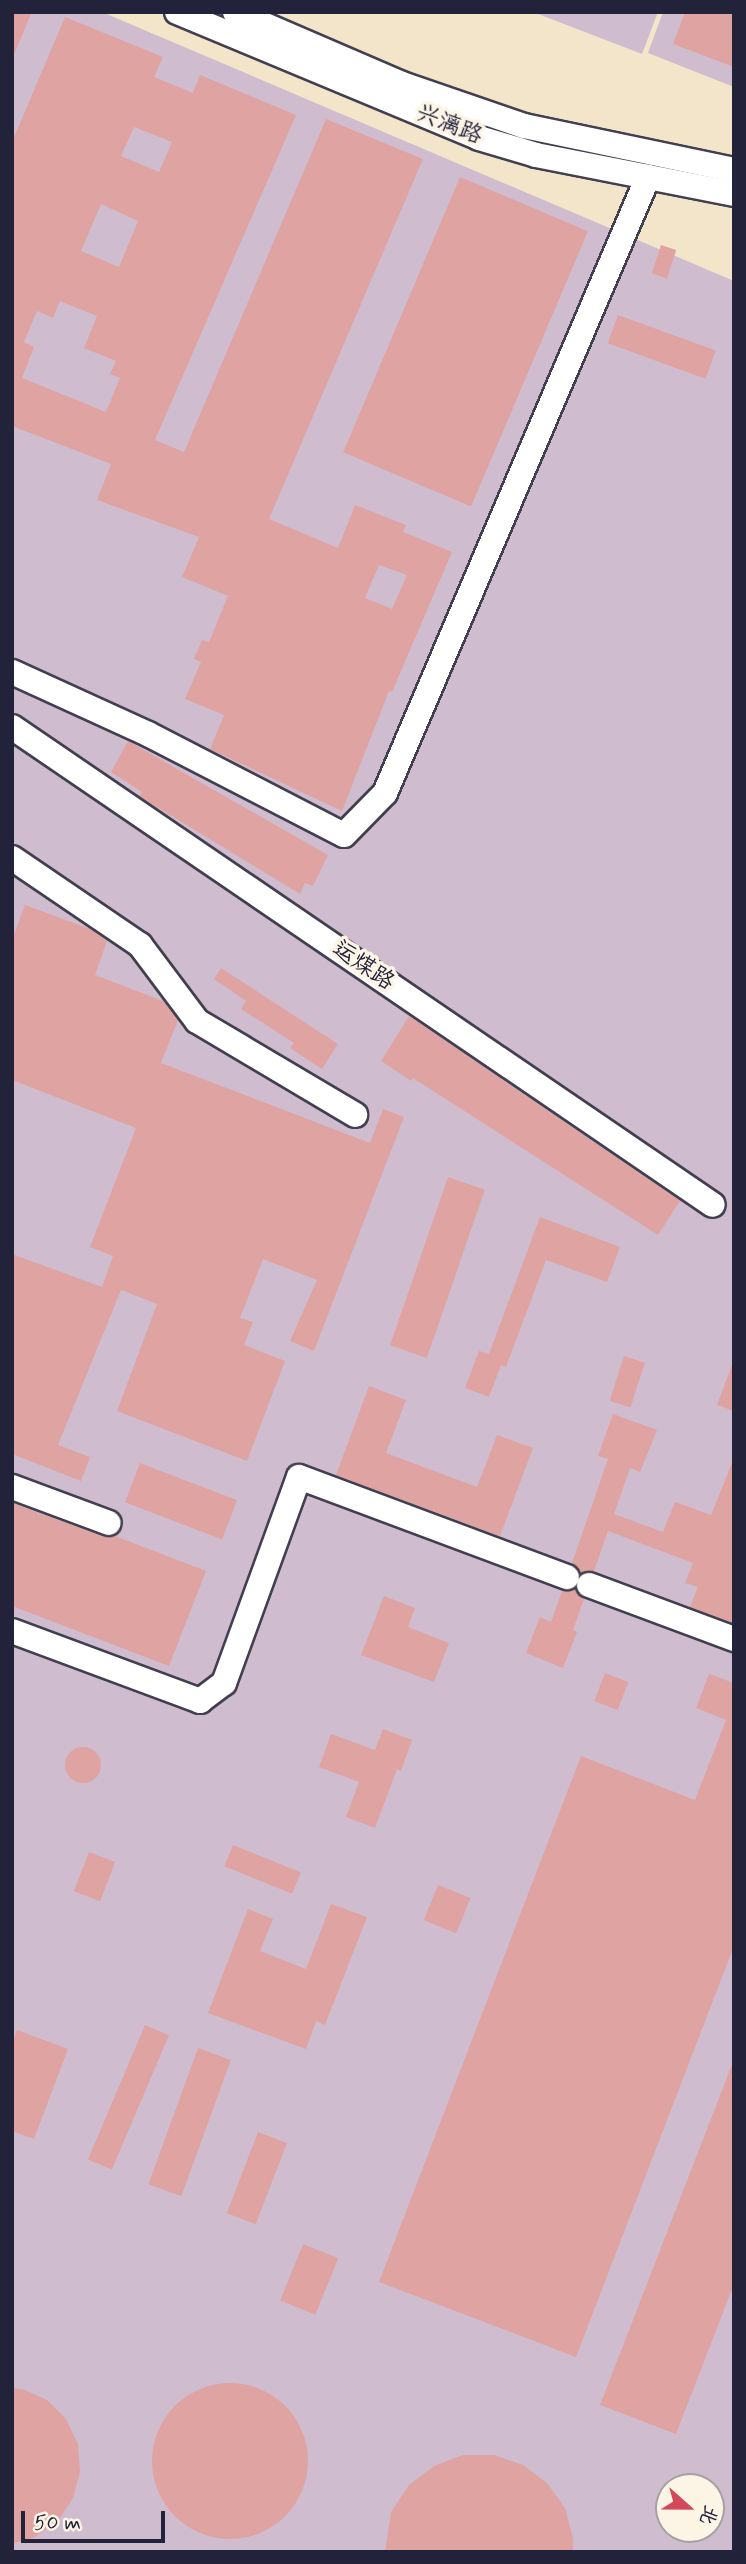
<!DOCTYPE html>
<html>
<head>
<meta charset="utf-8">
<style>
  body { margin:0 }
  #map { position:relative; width:746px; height:2564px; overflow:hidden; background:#f3e5ca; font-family:Mynerve,"LXGW WenKai TC",sans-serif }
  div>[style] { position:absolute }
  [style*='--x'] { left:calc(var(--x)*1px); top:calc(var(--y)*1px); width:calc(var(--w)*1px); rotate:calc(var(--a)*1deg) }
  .industrial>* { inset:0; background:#cfbdcf }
  .building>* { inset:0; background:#dfa3a1; transform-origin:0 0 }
  .round { border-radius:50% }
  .roads { filter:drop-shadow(2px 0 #413f50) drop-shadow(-2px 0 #413f50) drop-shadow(0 2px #413f50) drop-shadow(0 -2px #413f50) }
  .minor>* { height:24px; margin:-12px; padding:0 12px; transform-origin:12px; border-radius:12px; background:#fff }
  span { translate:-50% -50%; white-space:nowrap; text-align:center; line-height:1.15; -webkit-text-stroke:7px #fcf5e5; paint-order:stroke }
  .street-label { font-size:23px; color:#22223b }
  .frame { position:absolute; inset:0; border:14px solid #22223b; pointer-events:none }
  .north { position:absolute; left:655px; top:2473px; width:70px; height:70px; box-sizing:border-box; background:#fcf5e5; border:2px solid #a5a1a1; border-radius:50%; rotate:111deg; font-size:19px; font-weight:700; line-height:28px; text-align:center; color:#22223b }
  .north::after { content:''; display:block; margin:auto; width:24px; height:32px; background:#d1495b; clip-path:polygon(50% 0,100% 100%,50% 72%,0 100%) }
  .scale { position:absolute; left:21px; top:2511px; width:144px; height:32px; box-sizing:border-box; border:4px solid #22223b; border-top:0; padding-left:9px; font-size:21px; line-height:24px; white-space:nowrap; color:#22223b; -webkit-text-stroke:5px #fcf5e5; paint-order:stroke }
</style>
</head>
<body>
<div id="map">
  <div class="industrial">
    <div style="clip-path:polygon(evenodd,12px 12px,102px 12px,734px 281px,734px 2552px,12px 2552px,12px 12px,669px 2487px,711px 2487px,711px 2529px,669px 2529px,669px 2487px)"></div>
    <div style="clip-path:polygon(533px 12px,658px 12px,642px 54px)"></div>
    <div style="clip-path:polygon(663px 12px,734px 12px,734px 87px,648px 53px)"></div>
  </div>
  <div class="building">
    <div style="clip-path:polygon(12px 12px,32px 12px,12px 59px)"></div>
    <div style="clip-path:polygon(685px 12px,734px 12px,734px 67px,673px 44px)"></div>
    <div style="clip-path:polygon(evenodd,65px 17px,163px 57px,154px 77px,193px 93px,200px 75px,296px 115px,155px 440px,184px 452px,326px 119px,423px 159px,269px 519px,338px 548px,355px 505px,406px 525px,403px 532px,452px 552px,392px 692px,389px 691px,342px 811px,210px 749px,224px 715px,185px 699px,201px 662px,194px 659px,202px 640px,209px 642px,228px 596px,182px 577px,199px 537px,97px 500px,111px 464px,12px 426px,12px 142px,65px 17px,134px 127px,172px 142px,159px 172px,121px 156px,134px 127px,65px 17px,101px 204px,138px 221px,119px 267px,81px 251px,101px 204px,65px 17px,60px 301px,97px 316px,84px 348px,116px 361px,110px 374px,120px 378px,106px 412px,22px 378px,34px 347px,24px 342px,37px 311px,53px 318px,60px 301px,65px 17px,379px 565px,407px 575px,392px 609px,365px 598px,379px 565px)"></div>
    <div style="left:460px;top:177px;width:139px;height:299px;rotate:23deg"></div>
    <div style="left:661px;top:245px;width:16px;height:30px;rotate:18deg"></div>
    <div style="left:618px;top:315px;width:104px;height:30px;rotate:20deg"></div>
    <div style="clip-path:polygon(128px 741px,328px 855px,313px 886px,305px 883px,300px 894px,139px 796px,142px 792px,111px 772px)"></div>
    <div style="clip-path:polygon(25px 905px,90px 929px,107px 941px,95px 975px,163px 1001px,178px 1020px,161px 1063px,370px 1143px,383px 1109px,404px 1117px,314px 1351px,290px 1341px,317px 1280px,263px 1259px,240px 1318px,253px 1322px,244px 1345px,285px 1361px,247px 1461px,117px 1411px,157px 1304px,121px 1290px,58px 1445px,90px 1457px,81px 1481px,12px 1454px,12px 1254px,102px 1287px,113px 1256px,90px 1247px,136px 1128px,12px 1080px,12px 940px)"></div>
    <div style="clip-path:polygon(221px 968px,338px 1044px,322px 1069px,290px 1048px,294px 1043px,241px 1009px,246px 1001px,214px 979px)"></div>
    <div style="clip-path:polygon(409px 1016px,680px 1201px,658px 1235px,413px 1078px,411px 1081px,381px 1061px)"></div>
    <div style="left:448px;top:1177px;width:39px;height:178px;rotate:19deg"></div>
    <div style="clip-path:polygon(540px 1217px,620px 1247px,607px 1282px,546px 1260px,506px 1367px,501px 1365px,489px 1397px,465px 1388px,479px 1351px,489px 1354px)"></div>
    <div style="left:624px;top:1356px;width:22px;height:47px;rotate:18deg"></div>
    <div style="clip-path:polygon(732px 1365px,734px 1365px,734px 1411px,717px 1405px)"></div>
    <div style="clip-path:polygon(369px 1386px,406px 1400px,386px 1453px,477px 1487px,497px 1435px,533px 1448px,500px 1536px,336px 1475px)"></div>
    <div style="clip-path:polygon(613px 1414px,657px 1430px,640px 1472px,630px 1468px,614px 1514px,663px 1532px,675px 1502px,711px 1515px,734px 1458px,734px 1623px,690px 1607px,698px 1587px,685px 1583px,693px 1563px,608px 1531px,594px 1571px,581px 1573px,572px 1563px,608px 1459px,598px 1456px)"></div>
    <div style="left:140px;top:1463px;width:104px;height:42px;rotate:21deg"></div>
    <div style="clip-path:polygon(12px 1503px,104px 1537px,115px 1536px,206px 1571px,169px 1666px,12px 1606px)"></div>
    <div style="clip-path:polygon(575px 1589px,584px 1599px,573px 1630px,577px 1632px,563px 1668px,526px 1653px,540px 1617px,551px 1622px,562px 1591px)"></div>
    <div style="clip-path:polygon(384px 1596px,415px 1608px,408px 1627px,449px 1643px,434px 1682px,361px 1655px)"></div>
    <div style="left:605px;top:1673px;width:25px;height:30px;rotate:21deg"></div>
    <div style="clip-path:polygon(709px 1674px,734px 1683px,734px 1946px,576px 2357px,379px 2282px,581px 1756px,695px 1800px,726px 1720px,696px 1708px)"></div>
    <div style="clip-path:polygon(383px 1729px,412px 1740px,401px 1771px,397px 1769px,375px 1828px,346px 1817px,359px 1782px,319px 1767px,331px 1734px,375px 1750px)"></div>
    <div class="round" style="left:65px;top:1747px;width:36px;height:36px"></div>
    <div style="left:233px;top:1845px;width:73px;height:23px;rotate:22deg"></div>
    <div style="left:89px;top:1852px;width:28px;height:42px;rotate:21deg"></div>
    <div style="left:438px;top:1885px;width:35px;height:38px;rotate:22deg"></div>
    <div style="clip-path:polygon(331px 1904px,367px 1917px,325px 2025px,316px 2021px,306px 2049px,208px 2013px,248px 1909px,273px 1919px,260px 1951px,306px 1969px)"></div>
    <div style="left:145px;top:2025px;width:26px;height:146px;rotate:23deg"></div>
    <div style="clip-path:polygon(17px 2030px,68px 2049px,34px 2139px,12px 2131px,12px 2043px)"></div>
    <div style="left:198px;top:2048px;width:35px;height:145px;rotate:20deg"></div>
    <div style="clip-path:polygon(733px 2062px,734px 2284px,676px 2434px,600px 2405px)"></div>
    <div style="left:258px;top:2132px;width:31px;height:87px;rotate:21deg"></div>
    <div style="left:303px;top:2244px;width:38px;height:61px;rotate:22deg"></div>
    <div class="round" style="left:152px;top:2383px;width:156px;height:156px"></div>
    <div style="clip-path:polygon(12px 2388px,22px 2389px,47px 2400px,66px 2419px,78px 2444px,80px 2472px,73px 2498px,58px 2521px,35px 2537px,12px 2544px)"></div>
    <div style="clip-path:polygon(463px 2455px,494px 2455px,523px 2465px,547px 2483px,565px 2508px,573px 2538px,573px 2552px,385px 2552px,391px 2512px,409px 2485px,434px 2466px)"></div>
  </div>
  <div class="roads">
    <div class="minor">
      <div style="--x:177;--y:12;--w:327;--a:22.6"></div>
      <div style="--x:479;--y:138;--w:59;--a:16.6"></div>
      <div style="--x:536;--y:155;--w:202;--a:11.1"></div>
      <div style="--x:235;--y:12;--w:182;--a:23.3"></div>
      <div style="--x:402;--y:84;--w:129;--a:19"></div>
      <div style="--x:524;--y:126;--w:215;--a:11.8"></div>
      <div style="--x:12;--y:672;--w:149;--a:24.5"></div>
      <div style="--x:148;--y:734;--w:220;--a:27.3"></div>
      <div style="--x:344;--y:835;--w:59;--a:-45.7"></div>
      <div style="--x:385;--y:793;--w:670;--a:-66.88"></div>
      <div style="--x:12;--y:727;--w:848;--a:34.29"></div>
      <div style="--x:12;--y:858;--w:155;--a:34.2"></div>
      <div style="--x:140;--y:945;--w:95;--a:53.1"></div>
      <div style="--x:197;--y:1021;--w:184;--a:30.7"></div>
      <div style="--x:12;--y:1487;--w:103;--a:20.4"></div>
      <div style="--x:589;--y:1585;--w:155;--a:20.4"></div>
      <div style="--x:12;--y:1631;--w:201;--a:20.4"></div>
      <div style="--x:200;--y:1701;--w:30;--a:-37"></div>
      <div style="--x:224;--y:1683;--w:219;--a:-70"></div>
      <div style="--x:299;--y:1477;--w:286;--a:20.5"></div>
    </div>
  </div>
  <div class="street-label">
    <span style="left:449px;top:125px;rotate:22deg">兴漓路</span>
    <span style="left:363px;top:966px;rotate:34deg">运煤路</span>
  </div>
  <div class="frame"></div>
  <div class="north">北</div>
  <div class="scale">50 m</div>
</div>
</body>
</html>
